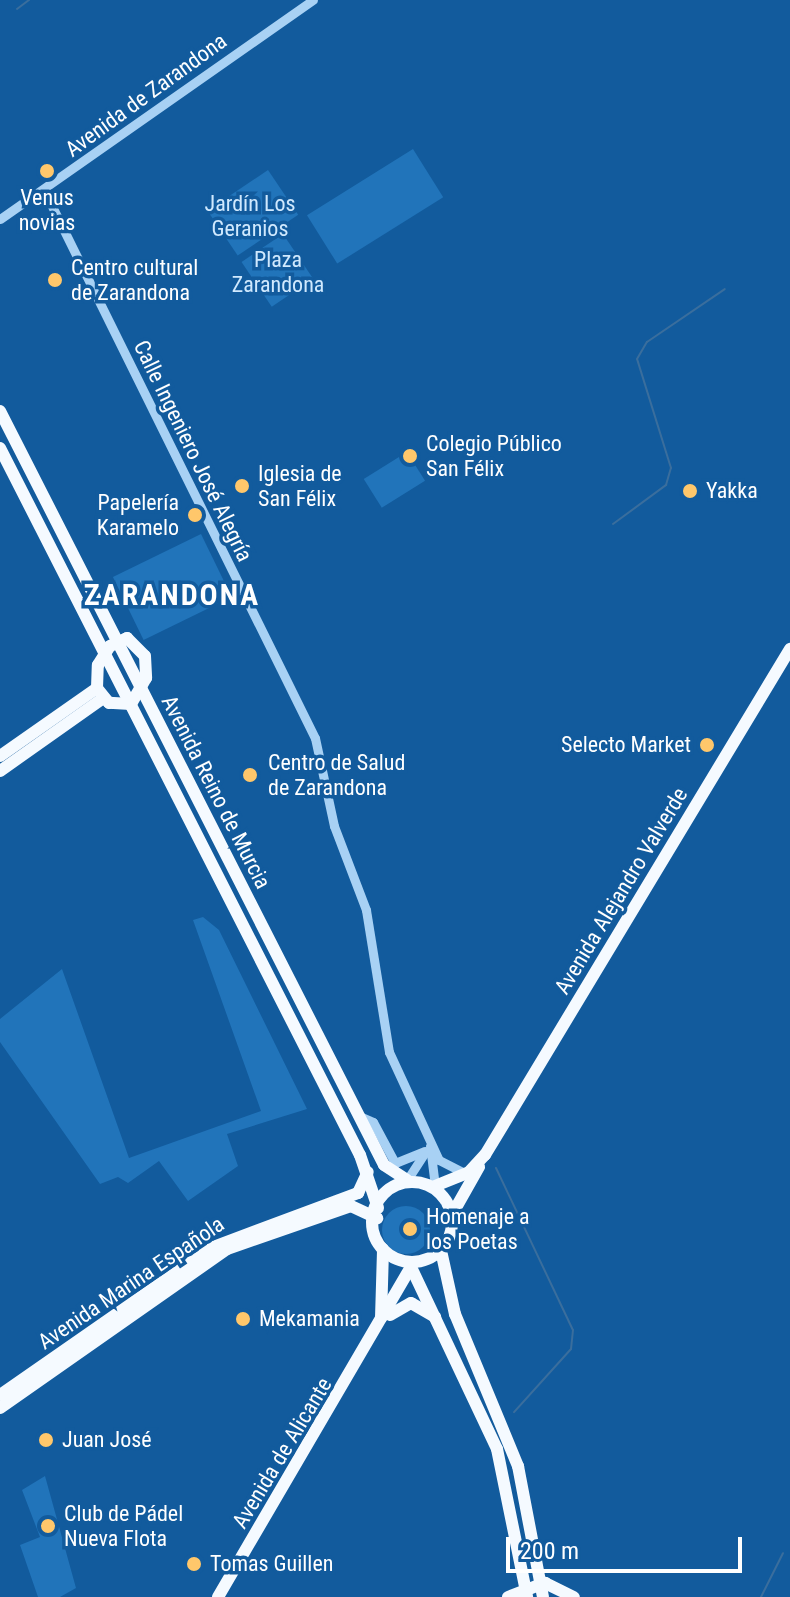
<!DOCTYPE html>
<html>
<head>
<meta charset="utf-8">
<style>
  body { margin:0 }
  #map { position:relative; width:790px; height:1597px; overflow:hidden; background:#125b9d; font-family:"Roboto Condensed",sans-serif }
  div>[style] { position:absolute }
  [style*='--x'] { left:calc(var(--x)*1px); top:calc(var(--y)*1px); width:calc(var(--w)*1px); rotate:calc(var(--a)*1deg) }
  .green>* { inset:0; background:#2174ba; transform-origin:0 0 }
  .round { border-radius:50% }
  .stream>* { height:2px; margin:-1px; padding:0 1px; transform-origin:1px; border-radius:1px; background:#3a6e9d }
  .minor>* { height:9px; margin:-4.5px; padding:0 4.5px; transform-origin:4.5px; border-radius:4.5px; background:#a8d1f4 }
  .major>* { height:12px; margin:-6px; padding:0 6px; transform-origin:6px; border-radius:6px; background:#f5faff }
  .major>.ring { margin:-6px; padding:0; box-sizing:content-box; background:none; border:12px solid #f5faff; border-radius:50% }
  .dots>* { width:22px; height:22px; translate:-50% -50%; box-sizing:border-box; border:4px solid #125b9d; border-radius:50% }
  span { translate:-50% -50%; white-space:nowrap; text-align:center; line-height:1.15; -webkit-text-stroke:7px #125b9d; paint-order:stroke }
  .street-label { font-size:22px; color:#fff }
  .poi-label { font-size:22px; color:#fff }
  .left { translate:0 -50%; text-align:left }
  .right { translate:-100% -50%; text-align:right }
  .park-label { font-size:22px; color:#d0e9fe }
  .district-label { font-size:30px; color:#fff; font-weight:700; letter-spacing:2px }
  .scale { position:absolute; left:506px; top:1537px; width:236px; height:36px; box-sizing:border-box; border:4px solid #fff; border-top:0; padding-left:10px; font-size:24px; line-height:28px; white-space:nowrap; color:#fff; -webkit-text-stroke:6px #125b9d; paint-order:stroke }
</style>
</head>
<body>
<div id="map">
  <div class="green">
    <div style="left:413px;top:149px;width:57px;height:125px;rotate:58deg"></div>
    <div style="left:268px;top:170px;width:54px;height:73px;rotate:56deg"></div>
    <div style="left:283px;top:234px;width:54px;height:50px;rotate:56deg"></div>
    <div style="left:407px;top:452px;width:34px;height:51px;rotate:58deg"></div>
    <div style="left:201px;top:534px;width:70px;height:98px;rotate:64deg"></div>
    <div style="clip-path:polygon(203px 917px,219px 930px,307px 1109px,227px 1134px,238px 1166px,188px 1201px,159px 1161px,128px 1183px,118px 1177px,100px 1184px,0 1042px,0 1019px,62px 969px,129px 1158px,261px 1111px,193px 920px)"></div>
    <div class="round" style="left:382px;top:1206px;width:48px;height:48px"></div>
    <div style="clip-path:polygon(45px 1476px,76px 1588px,60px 1597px,38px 1597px,20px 1545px,40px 1537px,22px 1490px)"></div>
  </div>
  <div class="stream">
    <div style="--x:17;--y:9;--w:15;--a:-37"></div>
    <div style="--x:613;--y:524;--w:66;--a:-36.3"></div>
    <div style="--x:666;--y:485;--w:18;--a:-74"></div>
    <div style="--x:671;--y:468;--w:114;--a:-107.3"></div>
    <div style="--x:637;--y:359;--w:20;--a:-60"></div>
    <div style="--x:647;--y:342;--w:94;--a:-34.2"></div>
    <div style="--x:496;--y:1168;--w:179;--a:64.6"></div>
    <div style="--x:573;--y:1330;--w:19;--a:96"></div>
    <div style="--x:571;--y:1349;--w:85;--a:132.1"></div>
    <div style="--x:761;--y:1597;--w:49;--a:-63.4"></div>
  </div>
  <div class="minor">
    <div style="--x:44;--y:190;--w:611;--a:63.69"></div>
    <div style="--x:315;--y:738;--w:90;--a:77.8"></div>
    <div style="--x:334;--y:826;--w:90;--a:69.1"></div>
    <div style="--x:366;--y:910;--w:144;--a:80.8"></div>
    <div style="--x:389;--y:1052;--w:119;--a:65.2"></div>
    <div style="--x:439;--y:1160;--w:28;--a:27"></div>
    <div style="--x:0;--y:219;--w:382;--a:-35"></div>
    <div style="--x:359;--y:1116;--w:15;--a:23"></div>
    <div style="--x:373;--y:1122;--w:47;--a:61.8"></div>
    <div style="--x:395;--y:1163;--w:32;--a:-22"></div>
    <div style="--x:430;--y:1146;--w:40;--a:82.9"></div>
    <div style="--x:407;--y:1180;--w:31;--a:-57"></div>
  </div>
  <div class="major">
    <div style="--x:0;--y:411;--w:846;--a:63.01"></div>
    <div style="--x:384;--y:1165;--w:27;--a:33"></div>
    <div style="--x:0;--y:448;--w:793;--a:63.02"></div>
    <div style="--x:360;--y:1155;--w:56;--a:71.2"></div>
    <div style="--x:127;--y:638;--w:25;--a:45"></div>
    <div style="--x:145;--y:656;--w:22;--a:87"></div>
    <div style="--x:146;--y:678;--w:30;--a:120"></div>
    <div style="--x:131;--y:704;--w:22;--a:-177"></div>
    <div style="--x:109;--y:703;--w:19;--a:-129"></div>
    <div style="--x:97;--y:688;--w:23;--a:-88"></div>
    <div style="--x:98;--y:665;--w:22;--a:-58"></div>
    <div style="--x:110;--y:646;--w:19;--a:-25"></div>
    <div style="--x:0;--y:756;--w:118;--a:-35"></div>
    <div style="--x:0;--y:771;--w:125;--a:-35.2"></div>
    <div class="ring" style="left:372px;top:1182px;width:68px;height:68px"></div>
    <div style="--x:435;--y:1186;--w:35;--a:-22"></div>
    <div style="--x:468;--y:1173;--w:25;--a:-47"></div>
    <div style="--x:485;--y:1155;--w:591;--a:-58.92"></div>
    <div style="--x:449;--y:1220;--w:61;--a:-60.5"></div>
    <div style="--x:440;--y:1246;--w:70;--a:77.6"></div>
    <div style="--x:455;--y:1314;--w:165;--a:67.5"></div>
    <div style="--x:518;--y:1466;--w:133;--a:79.2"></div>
    <div style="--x:411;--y:1267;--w:201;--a:64.7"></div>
    <div style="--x:497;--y:1449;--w:151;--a:78.5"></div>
    <div style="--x:390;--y:1315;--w:24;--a:-30"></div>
    <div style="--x:411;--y:1303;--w:28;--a:30"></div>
    <div style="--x:381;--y:1318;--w:69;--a:-88.3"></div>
    <div style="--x:0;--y:1395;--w:259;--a:-34.8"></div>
    <div style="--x:213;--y:1247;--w:155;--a:-20.4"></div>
    <div style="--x:358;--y:1193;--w:23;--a:-65"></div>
    <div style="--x:0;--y:1408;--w:277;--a:-35"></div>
    <div style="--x:227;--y:1249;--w:131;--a:-19.1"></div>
    <div style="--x:351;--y:1206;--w:29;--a:25"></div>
    <div style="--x:218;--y:1597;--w:382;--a:-59.7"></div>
    <div style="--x:508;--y:1597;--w:40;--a:-21"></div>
    <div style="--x:545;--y:1583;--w:32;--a:26"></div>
  </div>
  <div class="dots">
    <div style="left:47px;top:171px;background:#ffc76b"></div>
    <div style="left:55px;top:280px;background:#ffc76b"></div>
    <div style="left:410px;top:456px;background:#ffc76b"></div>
    <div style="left:242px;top:486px;background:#ffc76b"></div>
    <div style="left:690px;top:491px;background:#ffc76b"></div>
    <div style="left:195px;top:515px;background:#ffc76b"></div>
    <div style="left:707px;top:745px;background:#ffc76b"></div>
    <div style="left:250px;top:775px;background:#ffc76b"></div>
    <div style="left:410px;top:1229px;background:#ffc76b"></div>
    <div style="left:243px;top:1319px;background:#ffc76b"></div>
    <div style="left:46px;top:1440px;background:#ffc76b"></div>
    <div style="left:48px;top:1526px;background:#ffc76b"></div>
    <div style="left:194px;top:1564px;background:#ffc76b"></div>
  </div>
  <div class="street-label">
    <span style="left:146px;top:95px;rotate:-36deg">Avenida de Zarandona</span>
    <span style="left:193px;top:451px;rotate:64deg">Calle Ingeniero José Alegría</span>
    <span style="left:216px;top:792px;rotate:63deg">Avenida Reino de Murcia</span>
    <span style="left:621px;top:891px;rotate:-59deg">Avenida Alejandro Valverde</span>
    <span style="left:131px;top:1283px;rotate:-34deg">Avenida Marina Española</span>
    <span style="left:282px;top:1453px;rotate:-59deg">Avenida de Alicante</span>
  </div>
  <div class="poi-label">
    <span style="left:47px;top:210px">Venus<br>novias</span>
    <span class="left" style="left:71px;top:280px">Centro cultural<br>de Zarandona</span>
    <span class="left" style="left:426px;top:456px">Colegio Público<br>San Félix</span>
    <span class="left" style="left:258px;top:486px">Iglesia de<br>San Félix</span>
    <span class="left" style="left:706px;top:491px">Yakka</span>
    <span class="right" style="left:179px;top:515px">Papelería<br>Karamelo</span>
    <span class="right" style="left:691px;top:745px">Selecto Market</span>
    <span class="left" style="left:268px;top:775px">Centro de Salud<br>de Zarandona</span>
    <span class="left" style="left:426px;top:1229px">Homenaje a<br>los Poetas</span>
    <span class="left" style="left:259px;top:1319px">Mekamania</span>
    <span class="left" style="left:62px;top:1440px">Juan José</span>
    <span class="left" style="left:64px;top:1526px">Club de Pádel<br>Nueva Flota</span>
    <span class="left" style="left:210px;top:1564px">Tomas Guillen</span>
  </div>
  <div class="park-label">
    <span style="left:250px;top:216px">Jardín Los<br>Geranios</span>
    <span style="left:278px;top:272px">Plaza<br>Zarandona</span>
  </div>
  <div class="district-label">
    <span style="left:172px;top:595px">ZARANDONA</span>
  </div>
  <div class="scale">200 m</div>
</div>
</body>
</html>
